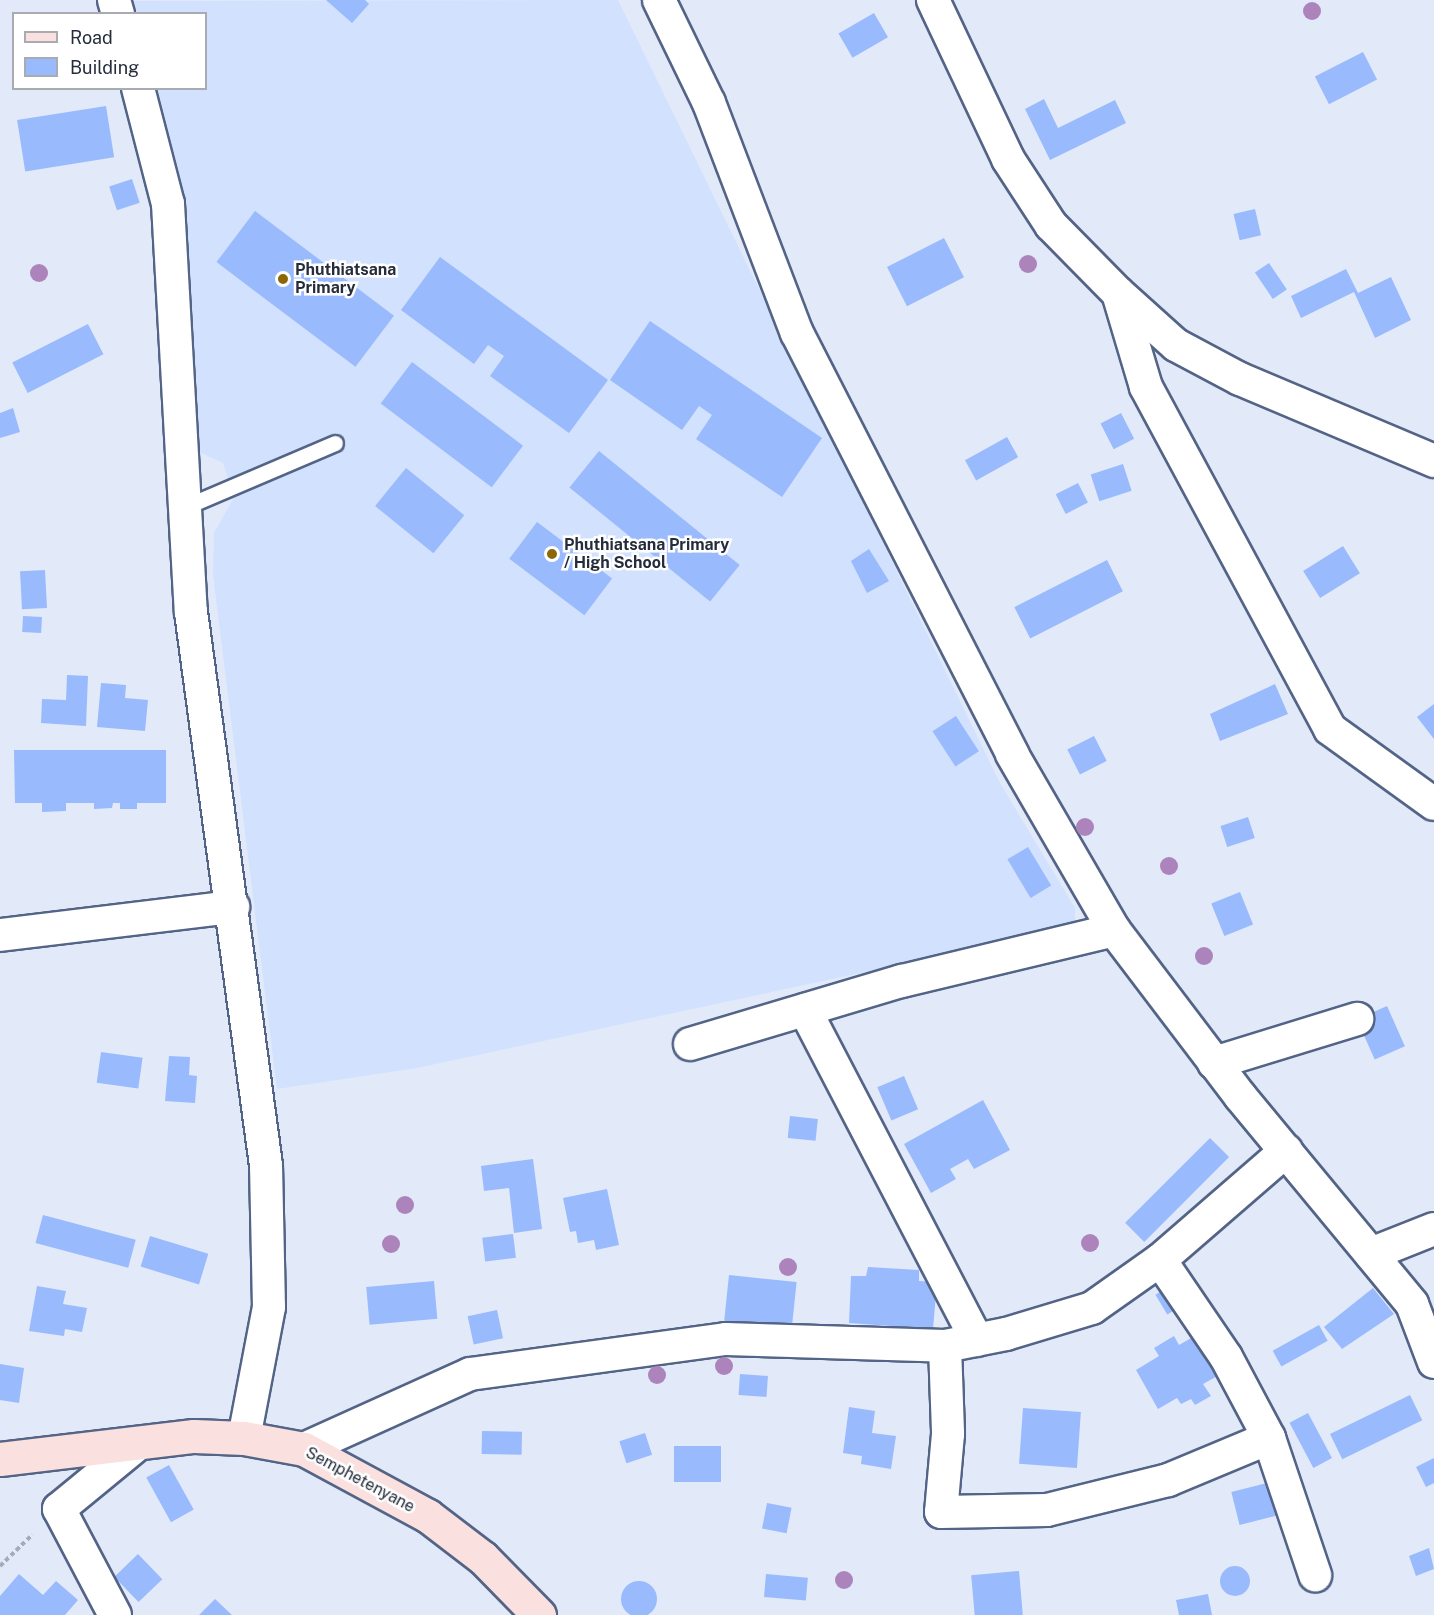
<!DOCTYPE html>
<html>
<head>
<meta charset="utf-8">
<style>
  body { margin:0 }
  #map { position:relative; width:1434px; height:1615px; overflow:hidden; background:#e2eafa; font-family:"Public Sans",sans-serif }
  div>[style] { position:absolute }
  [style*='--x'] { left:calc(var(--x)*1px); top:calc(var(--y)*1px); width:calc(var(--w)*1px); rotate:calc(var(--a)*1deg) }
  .built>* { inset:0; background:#d2e1fd }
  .building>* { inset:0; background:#99bafc; transform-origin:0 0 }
  .round { border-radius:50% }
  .path>* { height:4px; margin-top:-2px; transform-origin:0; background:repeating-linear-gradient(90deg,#a4abbb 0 4.5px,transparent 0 7.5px) }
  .roads { filter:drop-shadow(2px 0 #536486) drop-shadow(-2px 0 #536486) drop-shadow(0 2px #536486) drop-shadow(0 -2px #536486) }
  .lane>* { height:15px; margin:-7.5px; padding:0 7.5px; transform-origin:7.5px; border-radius:7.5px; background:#fff }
  .street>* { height:32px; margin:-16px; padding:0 16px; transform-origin:16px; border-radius:16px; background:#fff }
  .secondary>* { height:33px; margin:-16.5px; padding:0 16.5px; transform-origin:16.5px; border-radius:16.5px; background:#fae0df }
  .trees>* { width:18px; height:18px; margin:-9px; border-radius:50%; background:#ac84bb }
  .dots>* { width:16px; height:16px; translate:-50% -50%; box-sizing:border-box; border:3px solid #fff; border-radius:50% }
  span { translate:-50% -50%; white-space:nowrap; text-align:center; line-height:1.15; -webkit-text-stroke:5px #fff; paint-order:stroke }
  .poi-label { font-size:16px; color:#252c3b; font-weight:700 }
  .left { translate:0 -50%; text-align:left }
  .street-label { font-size:16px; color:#252c3b }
  .legend { position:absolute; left:12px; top:12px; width:195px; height:78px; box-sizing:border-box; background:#fff; border:2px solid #a8abb1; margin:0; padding:8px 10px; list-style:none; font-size:18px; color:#252c3b }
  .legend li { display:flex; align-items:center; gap:12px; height:30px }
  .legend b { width:30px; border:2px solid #a8abb1 }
</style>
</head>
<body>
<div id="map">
  <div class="built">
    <div style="clip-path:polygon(618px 0,1000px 783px,1075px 908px,1075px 927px,417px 1068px,277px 1089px,213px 575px,214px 533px,234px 497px,223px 463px,199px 452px,176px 191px,154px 89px,206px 88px,206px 14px,137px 13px,134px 1px)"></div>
  </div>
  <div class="building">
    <div style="clip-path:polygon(326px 0,365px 0,369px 4px,352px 23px)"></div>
    <div style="left:874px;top:13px;width:28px;height:41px;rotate:60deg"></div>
    <div style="left:1363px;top:52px;width:31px;height:54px;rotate:63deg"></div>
    <div style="clip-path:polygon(1044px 99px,1058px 128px,1115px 100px,1126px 123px,1050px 160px,1025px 109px)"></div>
    <div style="left:106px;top:106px;width:52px;height:90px;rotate:81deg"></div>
    <div style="left:132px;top:179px;width:25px;height:24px;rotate:72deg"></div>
    <div style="left:1255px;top:209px;width:27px;height:22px;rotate:77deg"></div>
    <div style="left:255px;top:211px;width:174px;height:64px;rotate:37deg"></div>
    <div style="left:944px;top:238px;width:44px;height:64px;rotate:63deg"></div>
    <div style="clip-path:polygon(440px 257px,608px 380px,569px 433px,490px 376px,504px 356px,488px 345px,474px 364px,401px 310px)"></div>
    <div style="left:1269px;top:263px;width:32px;height:17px;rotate:56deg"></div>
    <div style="clip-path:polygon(1346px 269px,1358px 293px,1391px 277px,1411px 320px,1375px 338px,1354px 292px,1301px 318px,1291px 296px)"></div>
    <div style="clip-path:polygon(650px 321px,822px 438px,782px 497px,696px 439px,712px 415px,699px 406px,682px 430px,610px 380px)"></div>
    <div style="left:88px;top:324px;width:34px;height:85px;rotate:63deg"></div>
    <div style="left:412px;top:362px;width:139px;height:52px;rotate:37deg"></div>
    <div style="clip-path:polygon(13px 408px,20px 432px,0 438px,0 413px)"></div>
    <div style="left:1121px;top:413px;width:29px;height:23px;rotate:63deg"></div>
    <div style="left:1007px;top:437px;width:23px;height:48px;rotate:61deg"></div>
    <div style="left:599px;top:451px;width:181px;height:47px;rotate:39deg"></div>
    <div style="left:1123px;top:464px;width:28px;height:34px;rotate:72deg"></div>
    <div style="left:406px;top:468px;width:75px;height:49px;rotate:39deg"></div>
    <div style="left:1078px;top:483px;width:22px;height:25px;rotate:63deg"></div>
    <div style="left:537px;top:522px;width:94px;height:46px;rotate:37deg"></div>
    <div style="left:1343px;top:546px;width:32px;height:47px;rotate:58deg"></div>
    <div style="clip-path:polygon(869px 549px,889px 581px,867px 593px,851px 561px)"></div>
    <div style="left:1107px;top:560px;width:35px;height:104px;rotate:63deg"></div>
    <div style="left:45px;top:570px;width:38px;height:25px;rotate:87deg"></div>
    <div style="left:23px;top:616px;width:19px;height:16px;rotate:3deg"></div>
    <div style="clip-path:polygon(67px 675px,88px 676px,86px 726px,41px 723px,42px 699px,66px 700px)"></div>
    <div style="clip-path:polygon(101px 683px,126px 685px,125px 698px,148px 700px,145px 731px,97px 727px)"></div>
    <div style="clip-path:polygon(1275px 684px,1288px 714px,1220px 741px,1210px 714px)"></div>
    <div style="clip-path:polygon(1434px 704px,1434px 739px,1417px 717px)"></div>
    <div style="left:956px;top:716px;width:42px;height:28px;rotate:57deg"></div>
    <div style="left:1094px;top:736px;width:28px;height:30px;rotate:63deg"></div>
    <div style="clip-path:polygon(14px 750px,166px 750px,166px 803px,137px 803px,137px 809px,120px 809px,120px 803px,113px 803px,112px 808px,94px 809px,94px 803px,66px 803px,66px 811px,42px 812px,42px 803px,15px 803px)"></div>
    <div style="left:1248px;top:817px;width:22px;height:29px;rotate:72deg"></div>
    <div style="left:1028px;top:847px;width:45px;height:24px;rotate:59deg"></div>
    <div style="left:1240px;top:892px;width:35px;height:31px;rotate:68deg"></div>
    <div style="left:1387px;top:1006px;width:44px;height:33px;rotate:66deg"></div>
    <div style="left:101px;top:1052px;width:42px;height:31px;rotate:8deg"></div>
    <div style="clip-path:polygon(169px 1056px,190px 1057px,189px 1075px,197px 1076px,195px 1103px,165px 1101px)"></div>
    <div style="left:904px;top:1076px;width:36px;height:29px;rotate:67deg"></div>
    <div style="clip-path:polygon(983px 1100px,1010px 1150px,974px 1169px,968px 1159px,950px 1169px,956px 1179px,931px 1193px,904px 1144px)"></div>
    <div style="left:790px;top:1116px;width:28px;height:22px;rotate:6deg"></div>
    <div style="left:1210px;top:1138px;width:27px;height:120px;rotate:45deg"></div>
    <div style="clip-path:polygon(533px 1159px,542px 1229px,514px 1233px,509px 1188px,484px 1191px,481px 1166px)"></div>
    <div style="clip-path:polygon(607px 1189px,619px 1245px,596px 1250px,594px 1240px,578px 1243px,576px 1231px,570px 1232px,563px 1198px)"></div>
    <div style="left:43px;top:1215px;width:96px;height:29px;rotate:15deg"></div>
    <div style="left:513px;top:1234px;width:24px;height:31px;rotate:83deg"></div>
    <div style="left:150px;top:1236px;width:61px;height:32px;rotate:17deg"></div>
    <div style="clip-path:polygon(868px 1267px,919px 1270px,919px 1281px,937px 1282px,933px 1329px,849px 1323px,851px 1276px,866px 1276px)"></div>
    <div style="left:729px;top:1275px;width:68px;height:46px;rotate:6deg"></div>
    <div style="left:434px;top:1281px;width:38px;height:68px;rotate:85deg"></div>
    <div style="clip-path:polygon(37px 1286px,66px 1291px,63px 1304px,87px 1308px,82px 1332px,65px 1329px,64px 1336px,29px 1331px)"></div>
    <div style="left:1170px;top:1286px;width:23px;height:17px;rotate:59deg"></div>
    <div style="clip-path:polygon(1373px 1288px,1394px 1314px,1342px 1349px,1324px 1327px)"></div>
    <div style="left:497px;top:1310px;width:29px;height:30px;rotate:78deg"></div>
    <div style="left:1319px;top:1325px;width:18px;height:53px;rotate:61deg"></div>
    <div style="clip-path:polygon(1200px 1333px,1223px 1373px,1203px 1384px,1211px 1396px,1195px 1405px,1191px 1399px,1181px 1404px,1177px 1398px,1158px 1409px,1136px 1370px,1159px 1356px,1154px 1348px,1174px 1336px,1179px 1345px)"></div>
    <div style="clip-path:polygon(0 1364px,24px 1368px,19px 1403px,0 1400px)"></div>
    <div style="left:740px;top:1374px;width:28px;height:21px;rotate:4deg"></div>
    <div style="left:1410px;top:1395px;width:28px;height:89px;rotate:64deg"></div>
    <div style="clip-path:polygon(849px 1407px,875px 1411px,872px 1433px,896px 1436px,891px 1469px,861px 1464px,862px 1456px,843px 1453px)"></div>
    <div style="left:1023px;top:1408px;width:58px;height:56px;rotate:4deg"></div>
    <div style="left:1308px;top:1413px;width:51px;height:21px;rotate:62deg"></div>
    <div style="left:482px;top:1431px;width:40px;height:23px;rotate:1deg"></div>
    <div style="left:645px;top:1433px;width:23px;height:27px;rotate:72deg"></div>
    <div style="left:674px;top:1446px;width:47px;height:36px"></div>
    <div style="clip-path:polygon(1434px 1458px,1434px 1483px,1426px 1487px,1416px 1467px)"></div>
    <div style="left:169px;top:1465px;width:51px;height:26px;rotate:61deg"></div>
    <div style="left:1275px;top:1481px;width:34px;height:45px;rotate:76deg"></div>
    <div style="left:767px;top:1503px;width:25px;height:26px;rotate:11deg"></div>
    <div style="clip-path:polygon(1429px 1548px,1434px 1569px,1416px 1576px,1409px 1556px)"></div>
    <div style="left:138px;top:1554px;width:35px;height:33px;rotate:46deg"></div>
    <div class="round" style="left:1220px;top:1566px;width:30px;height:30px"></div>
    <div style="left:1019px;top:1571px;width:44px;height:48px;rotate:85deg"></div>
    <div style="clip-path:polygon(19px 1574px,43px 1595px,56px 1581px,78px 1600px,65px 1615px,0 1615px,0 1596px)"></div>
    <div style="left:766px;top:1574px;width:42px;height:23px;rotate:5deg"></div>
    <div class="round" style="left:621px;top:1581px;width:36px;height:36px"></div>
    <div style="clip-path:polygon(1208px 1594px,1212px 1615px,1179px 1615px,1176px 1600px)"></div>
    <div style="clip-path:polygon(215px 1599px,232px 1615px,199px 1615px)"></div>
  </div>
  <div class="path">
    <div style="--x:0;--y:1566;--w:45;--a:-44.1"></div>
  </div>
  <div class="roads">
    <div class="lane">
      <div style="--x:185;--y:507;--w:163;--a:-23.1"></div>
    </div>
    <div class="street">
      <div style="--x:114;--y:0;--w:15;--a:74"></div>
      <div style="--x:659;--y:0;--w:114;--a:64.1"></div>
      <div style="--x:709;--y:103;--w:246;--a:69.1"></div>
      <div style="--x:797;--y:333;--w:473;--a:62.9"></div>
      <div style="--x:1012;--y:754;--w:203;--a:59.9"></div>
      <div style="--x:1114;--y:930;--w:208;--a:52.8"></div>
      <div style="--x:1240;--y:1096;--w:270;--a:50.4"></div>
      <div style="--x:1412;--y:1304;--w:62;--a:69.2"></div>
      <div style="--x:933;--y:0;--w:176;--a:64.7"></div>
      <div style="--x:1008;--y:159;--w:79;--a:56.9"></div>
      <div style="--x:1051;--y:225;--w:95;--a:45.4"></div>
      <div style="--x:1118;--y:293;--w:78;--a:41.9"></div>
      <div style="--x:1176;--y:345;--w:72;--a:28"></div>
      <div style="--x:1240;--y:379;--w:211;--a:22.9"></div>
      <div style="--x:138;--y:88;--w:120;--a:75.5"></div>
      <div style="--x:168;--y:204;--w:409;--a:86.8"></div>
      <div style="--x:191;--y:612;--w:558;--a:82.28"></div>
      <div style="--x:266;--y:1165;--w:142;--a:88.8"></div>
      <div style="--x:269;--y:1307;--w:133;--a:100.8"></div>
      <div style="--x:1118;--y:293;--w:98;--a:73.4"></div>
      <div style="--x:1146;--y:387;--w:388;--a:61.7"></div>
      <div style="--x:1330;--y:729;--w:128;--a:35.8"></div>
      <div style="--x:0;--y:935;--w:235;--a:-6.9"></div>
      <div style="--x:805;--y:1010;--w:372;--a:62.5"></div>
      <div style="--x:690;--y:1044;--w:221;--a:-16.6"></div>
      <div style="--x:902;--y:981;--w:218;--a:-13.5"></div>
      <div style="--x:1214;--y:1063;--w:150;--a:-17.1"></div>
      <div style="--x:1371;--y:1254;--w:68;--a:-21.6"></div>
      <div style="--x:1160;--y:1260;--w:117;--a:55.8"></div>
      <div style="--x:1226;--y:1357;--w:92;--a:62"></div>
      <div style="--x:1269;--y:1438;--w:145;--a:71.4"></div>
      <div style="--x:945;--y:1346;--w:88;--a:88"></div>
      <div style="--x:948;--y:1434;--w:78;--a:95.1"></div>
      <div style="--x:941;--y:1512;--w:106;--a:-1.1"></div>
      <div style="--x:1047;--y:1510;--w:125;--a:-13.9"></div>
      <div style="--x:1168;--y:1480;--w:109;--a:-22.6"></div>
      <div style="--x:304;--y:1449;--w:182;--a:-24.3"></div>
      <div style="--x:470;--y:1374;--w:258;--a:-7.8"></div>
      <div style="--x:726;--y:1339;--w:219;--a:1.8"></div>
      <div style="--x:945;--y:1346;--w:62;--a:-11.1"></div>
      <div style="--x:1006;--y:1334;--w:90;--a:-16.8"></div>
      <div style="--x:1092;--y:1308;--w:83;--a:-35.2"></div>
      <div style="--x:1160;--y:1260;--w:167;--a:-40.9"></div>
      <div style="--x:115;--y:1615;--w:120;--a:-117.8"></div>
      <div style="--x:59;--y:1509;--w:102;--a:-39.4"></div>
    </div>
    <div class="secondary">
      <div style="--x:0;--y:1459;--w:195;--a:-6.8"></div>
      <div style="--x:194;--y:1436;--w:50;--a:2.3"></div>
      <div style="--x:244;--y:1438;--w:61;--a:10.4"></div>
      <div style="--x:304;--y:1449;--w:141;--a:28.4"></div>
      <div style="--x:428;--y:1516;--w:69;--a:37.4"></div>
      <div style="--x:483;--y:1558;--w:80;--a:45.5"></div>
    </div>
  </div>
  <div class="trees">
    <div style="left:1312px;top:11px"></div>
    <div style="left:1028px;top:264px"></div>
    <div style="left:39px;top:273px"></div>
    <div style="left:1085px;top:827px"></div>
    <div style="left:1169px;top:866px"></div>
    <div style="left:1204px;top:956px"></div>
    <div style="left:405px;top:1205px"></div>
    <div style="left:1090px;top:1243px"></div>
    <div style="left:391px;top:1244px"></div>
    <div style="left:788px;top:1267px"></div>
    <div style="left:724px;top:1366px"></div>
    <div style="left:657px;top:1375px"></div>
    <div style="left:844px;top:1580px"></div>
  </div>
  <div class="dots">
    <div style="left:283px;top:279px;background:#8c6708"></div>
    <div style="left:552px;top:554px;background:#8c6708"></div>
  </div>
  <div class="poi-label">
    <span class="left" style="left:295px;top:279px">Phuthiatsana<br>Primary</span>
    <span class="left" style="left:564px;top:554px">Phuthiatsana Primary<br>/ High School</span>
  </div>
  <div class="street-label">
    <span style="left:360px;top:1480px;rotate:28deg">Semphetenyane</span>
  </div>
  <ul class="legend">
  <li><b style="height:8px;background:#fae0df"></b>Road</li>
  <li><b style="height:16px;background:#99bafc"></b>Building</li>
  </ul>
</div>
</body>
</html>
